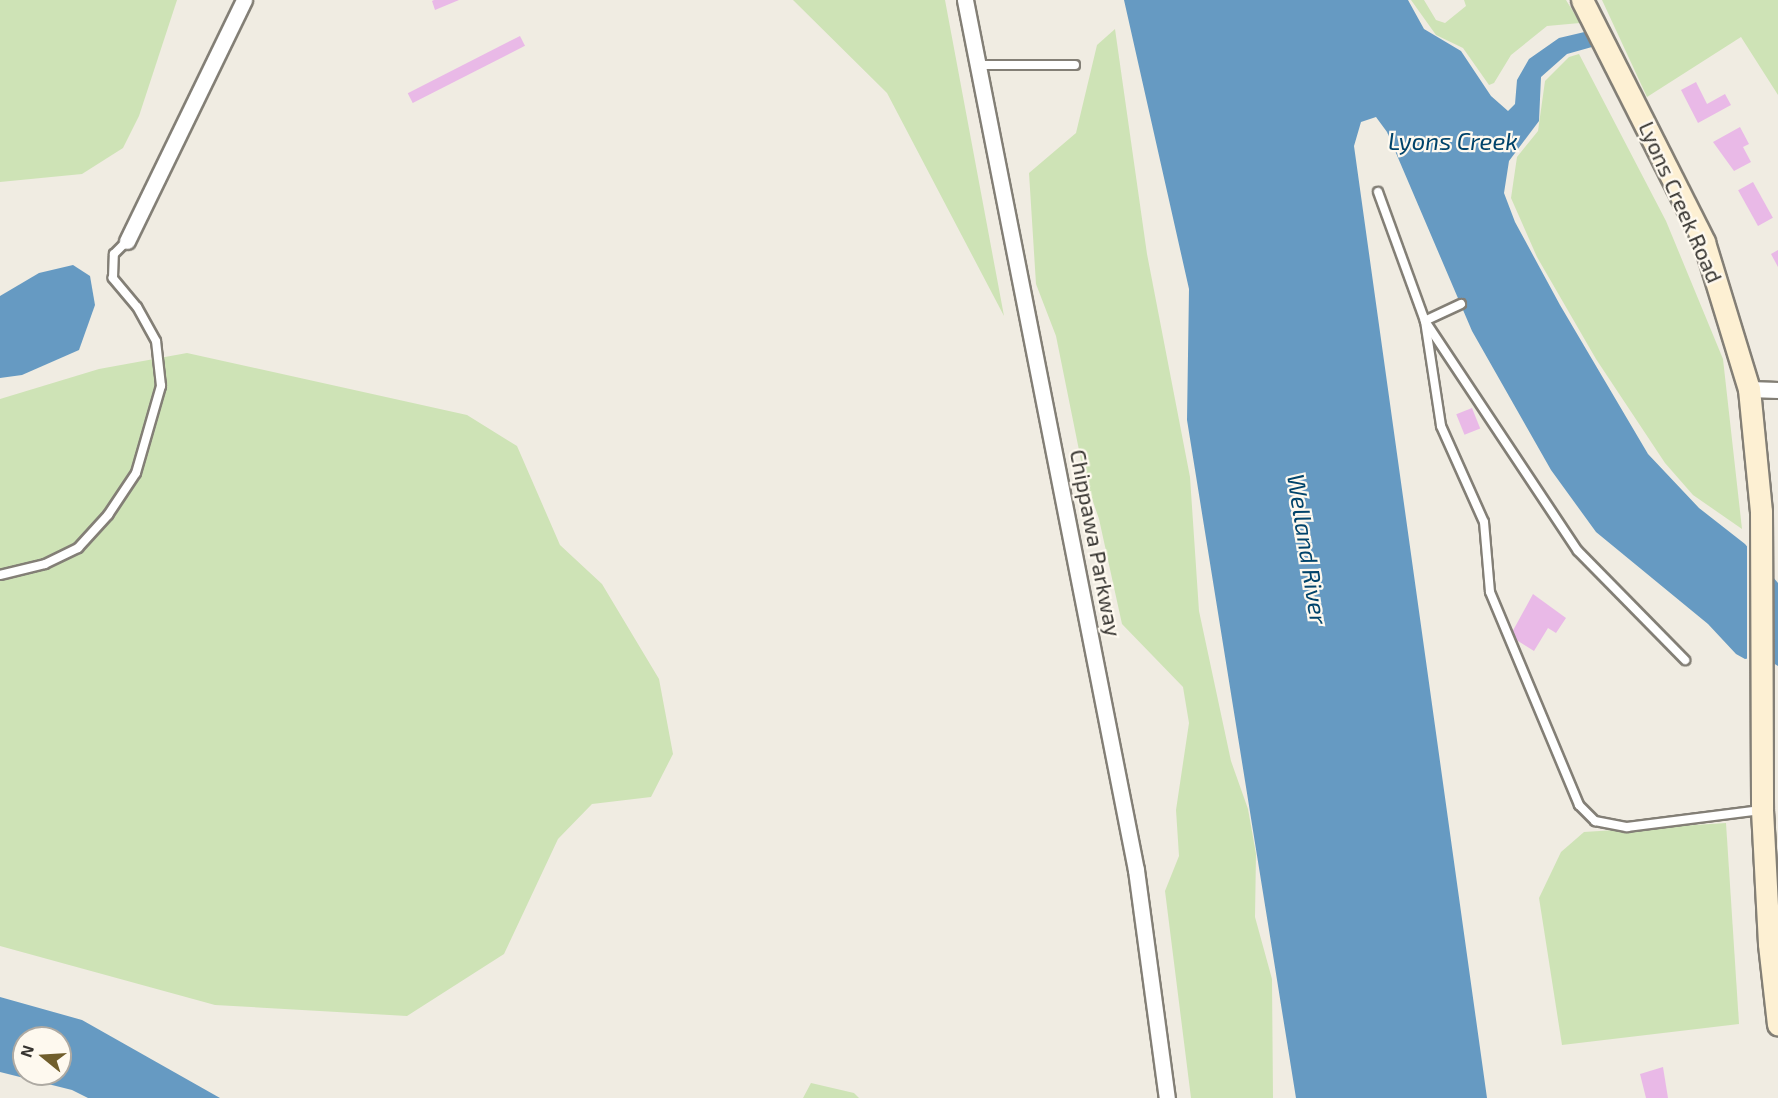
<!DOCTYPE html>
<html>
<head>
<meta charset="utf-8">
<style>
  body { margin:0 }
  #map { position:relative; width:1778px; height:1098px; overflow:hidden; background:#f0ece2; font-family:"Exo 2",sans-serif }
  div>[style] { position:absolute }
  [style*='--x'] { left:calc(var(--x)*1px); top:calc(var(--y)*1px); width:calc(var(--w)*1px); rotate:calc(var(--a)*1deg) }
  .green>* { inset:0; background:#cee3b6 }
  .water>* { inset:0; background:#669ac2 }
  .pier>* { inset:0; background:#f0ece2 }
  .building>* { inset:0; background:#e9b9e7; transform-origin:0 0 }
  .roads { filter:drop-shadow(2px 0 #837f76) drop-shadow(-2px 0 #837f76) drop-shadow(0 2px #837f76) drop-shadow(0 -2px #837f76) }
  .lane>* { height:8px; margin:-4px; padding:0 4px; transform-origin:4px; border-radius:4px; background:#fff }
  .street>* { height:15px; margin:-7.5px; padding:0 7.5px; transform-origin:7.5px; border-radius:7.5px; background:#fff }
  .secondary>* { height:21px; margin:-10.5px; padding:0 10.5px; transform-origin:10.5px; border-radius:10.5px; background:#fdf0d3 }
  span { translate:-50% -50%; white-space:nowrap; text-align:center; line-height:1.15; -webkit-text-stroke:4.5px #fef9ef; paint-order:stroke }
  .street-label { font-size:22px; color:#363430 }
  .water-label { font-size:24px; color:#00436a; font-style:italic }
  .north { position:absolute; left:12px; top:1026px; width:60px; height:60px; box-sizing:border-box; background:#fef9ef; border:2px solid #aeaaa3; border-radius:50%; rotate:288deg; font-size:16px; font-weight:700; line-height:24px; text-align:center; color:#363430 }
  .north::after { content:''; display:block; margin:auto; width:21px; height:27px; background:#705e2c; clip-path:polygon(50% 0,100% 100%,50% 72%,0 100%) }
</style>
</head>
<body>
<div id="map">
  <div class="green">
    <div style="clip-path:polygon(0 0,177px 0,139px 116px,123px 148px,82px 174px,0 182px)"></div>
    <div style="clip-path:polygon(793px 0,945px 0,1004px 316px,887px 93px)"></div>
    <div style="clip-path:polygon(1411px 0,1424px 0,1436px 20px,1445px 23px,1466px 6px,1464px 0,1566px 0,1580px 23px,1547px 26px,1511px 55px,1494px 83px,1489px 85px,1463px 48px,1436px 35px)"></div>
    <div style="clip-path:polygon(1602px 0,1778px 0,1778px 95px,1741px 37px,1647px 97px)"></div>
    <div style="clip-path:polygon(1115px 29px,1147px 254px,1190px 477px,1199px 611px,1231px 761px,1248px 809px,1256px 854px,1255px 917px,1272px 979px,1273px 1098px,1191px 1098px,1165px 891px,1179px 856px,1176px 810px,1189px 723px,1183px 687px,1122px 624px,1099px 519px,1084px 475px,1056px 336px,1036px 284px,1029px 173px,1076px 133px,1097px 45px)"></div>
    <div style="clip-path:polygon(1579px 54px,1666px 221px,1723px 359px,1742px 529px,1693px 495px,1665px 463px,1596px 359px,1537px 257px,1511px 198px,1517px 157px,1538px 131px,1545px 81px,1569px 57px)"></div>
    <div style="clip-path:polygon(187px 353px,467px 415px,517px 446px,560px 545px,602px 584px,659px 679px,673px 754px,651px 797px,592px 804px,558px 839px,504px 954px,407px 1016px,215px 1005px,0 946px,0 399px,99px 369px)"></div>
    <div style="clip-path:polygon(1726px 823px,1739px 1024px,1562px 1045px,1539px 898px,1561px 852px,1584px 832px)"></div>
    <div style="clip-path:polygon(811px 1083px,854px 1093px,859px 1098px,803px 1098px)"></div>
  </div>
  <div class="water">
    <div style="clip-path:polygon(1124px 0,1408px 0,1424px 29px,1461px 51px,1491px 96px,1508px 111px,1515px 104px,1517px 80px,1529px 59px,1559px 38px,1593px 30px,1599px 45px,1567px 54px,1541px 77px,1539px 121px,1509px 161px,1504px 193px,1515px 222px,1560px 305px,1648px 454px,1699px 508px,1745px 544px,1778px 583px,1778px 666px,1762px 656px,1745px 659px,1736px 654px,1708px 624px,1596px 532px,1551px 470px,1472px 331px,1387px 132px,1376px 117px,1361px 122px,1354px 146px,1487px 1098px,1296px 1098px,1187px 420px,1189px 289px)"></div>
    <div style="clip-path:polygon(73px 265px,90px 276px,95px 305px,79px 350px,22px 375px,0 378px,0 296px,39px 273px)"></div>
    <div style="clip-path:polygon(evenodd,0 997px,82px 1020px,220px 1098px,88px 1098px,72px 1090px,0 1072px,0 997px,24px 1038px,60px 1038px,60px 1074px,24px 1074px,24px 1038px)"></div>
  </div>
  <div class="pier">
    <div style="clip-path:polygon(1747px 542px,1774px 573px,1774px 667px,1762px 659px,1747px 662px)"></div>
  </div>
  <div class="building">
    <div style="clip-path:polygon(459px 0,435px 10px,432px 1px,434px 0)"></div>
    <div style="left:520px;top:36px;width:11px;height:126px;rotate:63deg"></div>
    <div style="clip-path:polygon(1696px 82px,1707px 104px,1725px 94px,1731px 105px,1698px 123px,1681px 90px)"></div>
    <div style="clip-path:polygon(1740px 127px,1749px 144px,1743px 147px,1751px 162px,1734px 171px,1713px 142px)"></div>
    <div style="left:1753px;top:182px;width:41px;height:17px;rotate:61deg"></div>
    <div style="clip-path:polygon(1778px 250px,1778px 267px,1771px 254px)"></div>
    <div style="left:1472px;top:408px;width:22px;height:17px;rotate:68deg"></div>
    <div style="clip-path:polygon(1533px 594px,1566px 618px,1556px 633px,1548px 628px,1534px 651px,1510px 636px)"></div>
    <div style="clip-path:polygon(1663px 1067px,1668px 1098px,1646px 1098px,1640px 1074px)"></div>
  </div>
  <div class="roads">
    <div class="lane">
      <div style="--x:977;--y:65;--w:98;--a:0"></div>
      <div style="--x:1378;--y:192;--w:137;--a:70"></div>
      <div style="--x:1425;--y:321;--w:276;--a:56.4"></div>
      <div style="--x:1578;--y:551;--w:153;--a:45.5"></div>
      <div style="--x:1461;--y:304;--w:40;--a:155"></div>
      <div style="--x:1425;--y:321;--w:106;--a:81.3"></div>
      <div style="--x:1441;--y:426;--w:105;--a:65.9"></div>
      <div style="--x:1484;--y:522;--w:70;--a:85.1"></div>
      <div style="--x:1490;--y:592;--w:231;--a:67.3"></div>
      <div style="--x:1579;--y:805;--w:23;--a:45"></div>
      <div style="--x:1595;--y:821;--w:33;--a:11"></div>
      <div style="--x:1627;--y:827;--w:135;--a:-7.2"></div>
      <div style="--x:0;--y:575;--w:46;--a:-13.7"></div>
      <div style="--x:45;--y:564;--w:37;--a:-26"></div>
      <div style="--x:78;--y:548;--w:45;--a:-47.7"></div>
      <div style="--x:108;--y:515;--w:50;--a:-56.3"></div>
      <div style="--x:136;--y:473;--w:91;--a:-74"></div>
      <div style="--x:161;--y:386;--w:45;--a:-96.3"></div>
      <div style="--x:156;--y:341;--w:39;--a:-119"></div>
      <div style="--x:137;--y:307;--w:38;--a:-130"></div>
      <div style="--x:113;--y:278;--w:24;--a:-88"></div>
      <div style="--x:114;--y:254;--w:18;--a:-45"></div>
    </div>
    <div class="street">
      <div style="--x:965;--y:0;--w:887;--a:78.88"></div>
      <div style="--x:1136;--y:870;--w:230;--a:82.3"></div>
      <div style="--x:127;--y:241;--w:268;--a:-64.1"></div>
      <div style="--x:1749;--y:389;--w:29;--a:2"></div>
    </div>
    <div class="secondary">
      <div style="--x:1582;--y:0;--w:271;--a:63.2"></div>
      <div style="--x:1704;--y:242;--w:154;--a:73"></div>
      <div style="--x:1749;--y:389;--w:123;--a:84.4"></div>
      <div style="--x:1761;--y:511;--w:299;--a:89.8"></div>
      <div style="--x:1762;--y:810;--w:134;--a:87"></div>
      <div style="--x:1769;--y:944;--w:81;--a:83.6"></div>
    </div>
  </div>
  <div class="street-label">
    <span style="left:1681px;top:202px;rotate:66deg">Lyons Creek Road</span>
    <span style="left:1096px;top:543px;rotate:79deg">Chippawa Parkway</span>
  </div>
  <div class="water-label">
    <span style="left:1453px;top:141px">Lyons Creek</span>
    <span style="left:1308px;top:549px;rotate:81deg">Welland River</span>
  </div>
  <div class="north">N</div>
</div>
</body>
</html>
